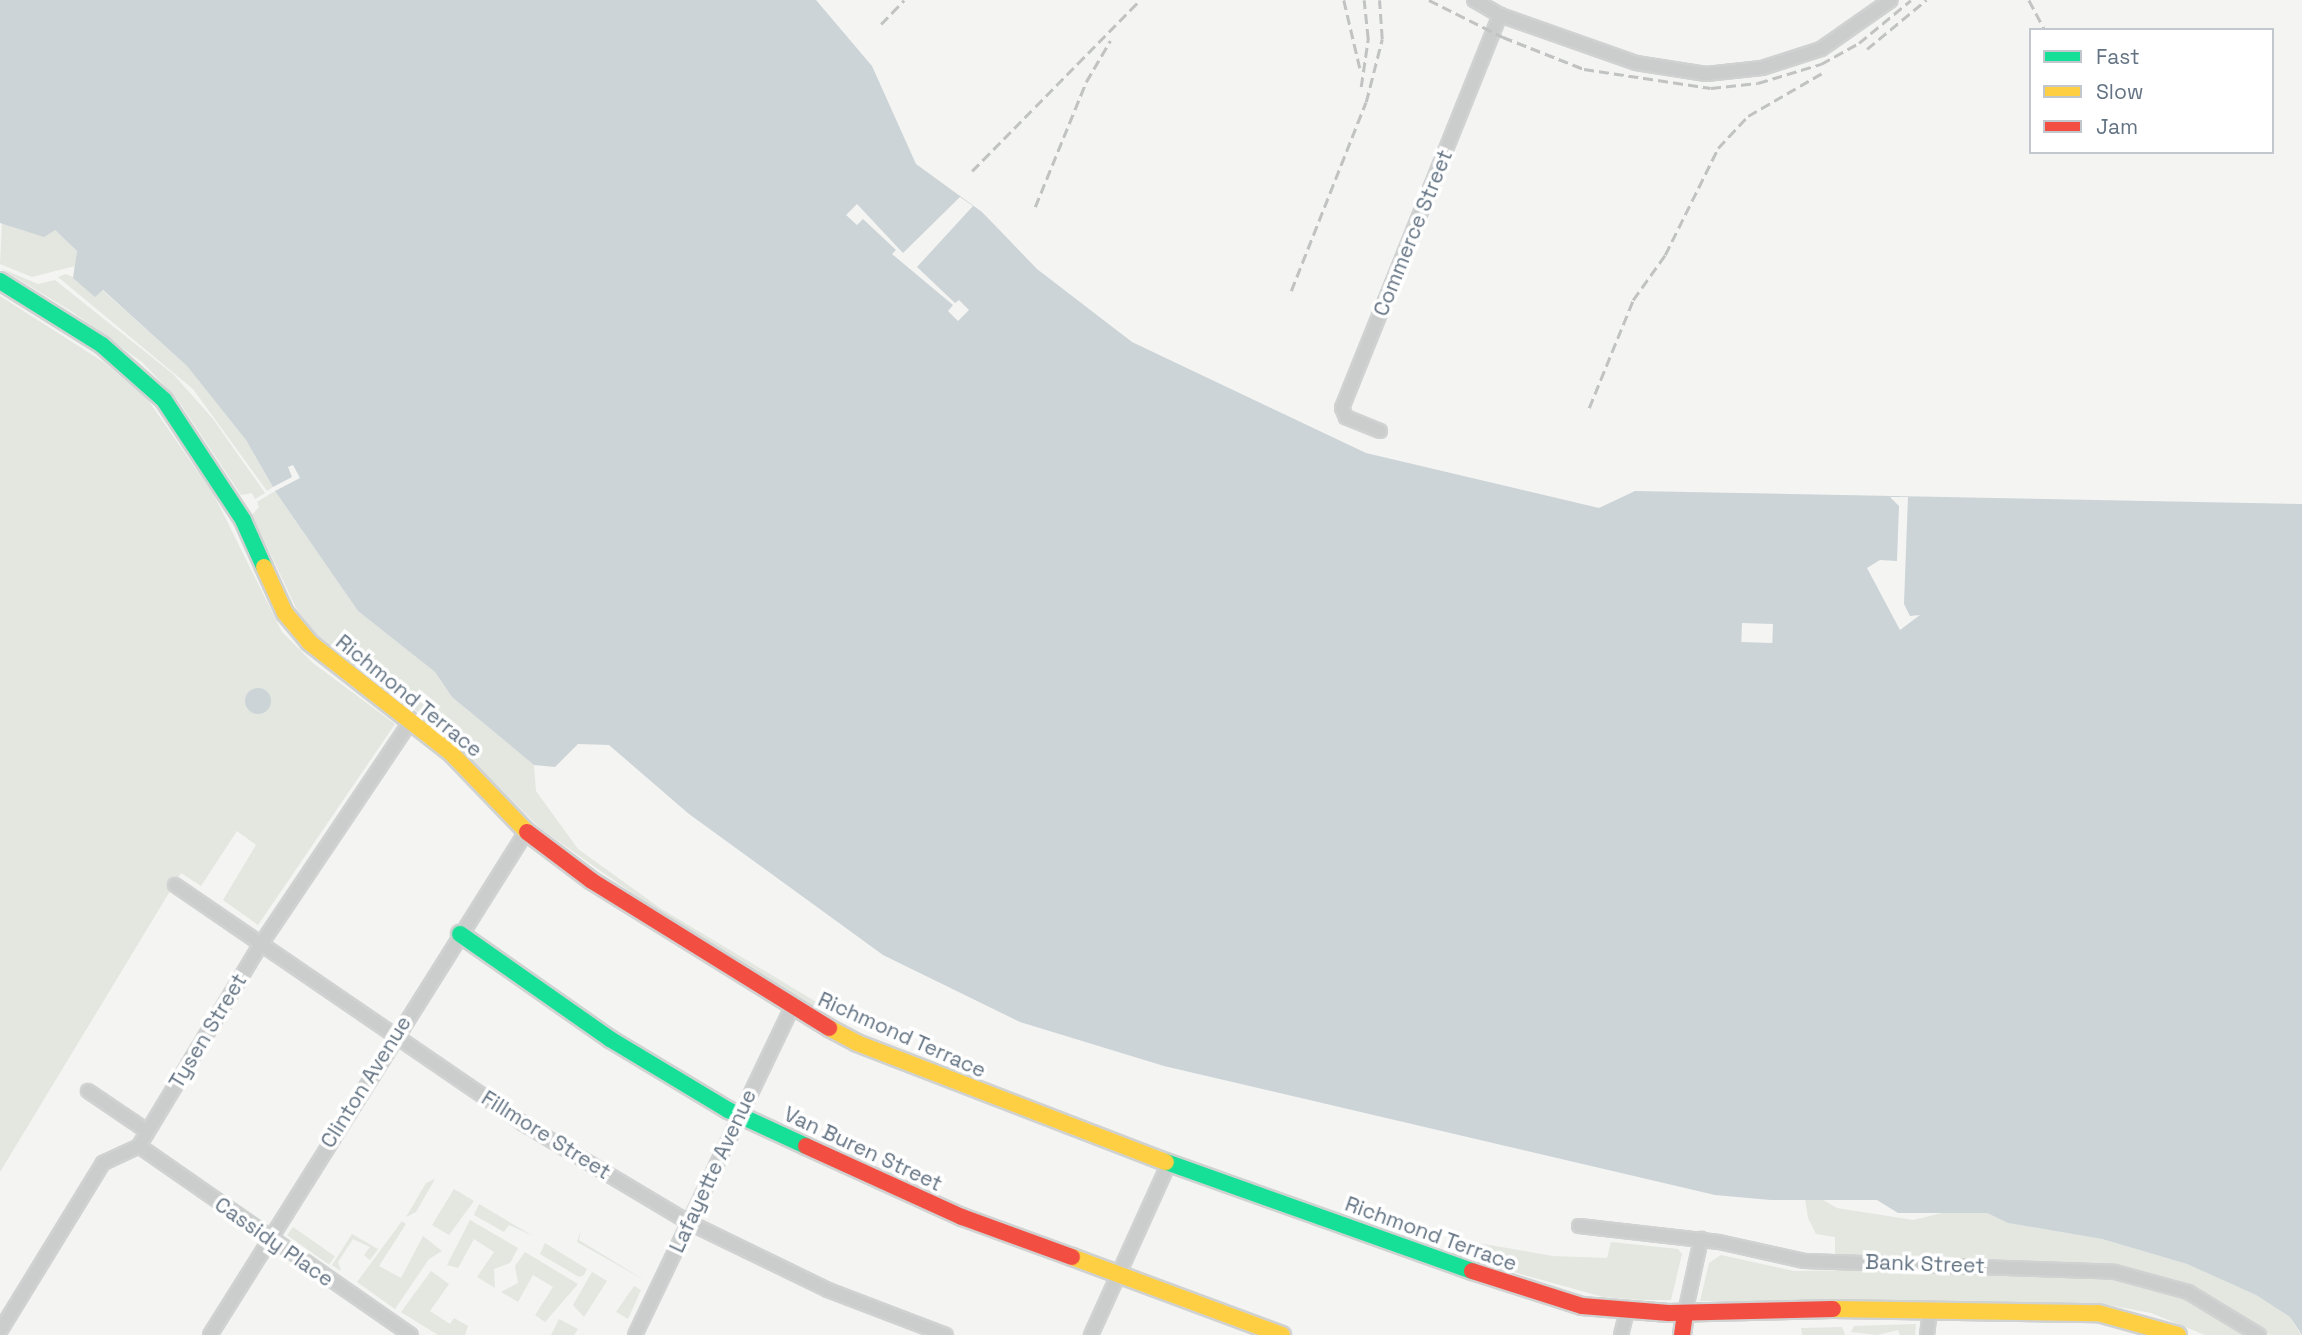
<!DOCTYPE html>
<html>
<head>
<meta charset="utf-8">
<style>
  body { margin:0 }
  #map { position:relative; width:2302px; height:1335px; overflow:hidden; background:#f4f4f2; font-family:"Space Grotesk",sans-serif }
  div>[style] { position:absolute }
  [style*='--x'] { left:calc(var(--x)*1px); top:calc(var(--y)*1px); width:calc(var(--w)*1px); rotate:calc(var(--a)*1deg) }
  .green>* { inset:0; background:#e3e7e0; transform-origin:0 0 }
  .water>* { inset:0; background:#ccd4d7 }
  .round { border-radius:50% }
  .pier>* { inset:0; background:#f4f4f2; transform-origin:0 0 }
  .roads { filter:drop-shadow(2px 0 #d0d2d2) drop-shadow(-2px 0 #d0d2d2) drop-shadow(0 2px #d0d2d2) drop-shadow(0 -2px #d0d2d2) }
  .street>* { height:12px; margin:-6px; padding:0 6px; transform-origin:6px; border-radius:6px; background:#cbcdcd }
  .fast>* { height:16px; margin:-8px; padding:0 8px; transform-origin:8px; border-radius:8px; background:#16e098 }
  .slow>* { height:16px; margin:-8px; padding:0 8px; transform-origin:8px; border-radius:8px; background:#ffcf43 }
  .jam>* { height:16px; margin:-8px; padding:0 8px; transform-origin:8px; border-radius:8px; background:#f24e42 }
  .rail>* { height:2.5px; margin-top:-1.25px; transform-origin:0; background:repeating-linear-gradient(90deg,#c1c3c3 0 10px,transparent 0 15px) }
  span { translate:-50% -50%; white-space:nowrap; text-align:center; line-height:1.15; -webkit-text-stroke:7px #fff; paint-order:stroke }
  .street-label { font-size:21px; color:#637383 }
  .legend { position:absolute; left:2029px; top:28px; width:245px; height:126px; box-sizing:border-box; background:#fff; border:2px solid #c1c7cd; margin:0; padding:9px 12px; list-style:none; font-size:21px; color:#637383 }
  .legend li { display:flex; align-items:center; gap:14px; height:35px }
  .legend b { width:35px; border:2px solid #c1c7cd }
</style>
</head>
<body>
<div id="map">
  <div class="green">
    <div style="clip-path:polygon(2px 223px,25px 231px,55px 230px,77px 251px,75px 266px,32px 277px,0 264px)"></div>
    <div style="clip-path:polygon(0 268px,38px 284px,55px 280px,173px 374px,213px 419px,265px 493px,255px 499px,252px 493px,241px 495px,178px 400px,142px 362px,71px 311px)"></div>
    <div style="clip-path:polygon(66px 274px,102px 290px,187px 366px,246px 440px,273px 487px,267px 491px,193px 389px,58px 277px)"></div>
    <div style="clip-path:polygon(0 296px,105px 363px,148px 400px,214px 495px,282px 632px,313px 663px,395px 724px,258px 925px,223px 900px,256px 845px,237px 831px,201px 886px,181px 873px,0 1172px)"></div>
    <div style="clip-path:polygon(275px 491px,358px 611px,435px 672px,452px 697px,534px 765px,536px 791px,578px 849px,660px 908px,818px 1003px,818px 1009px,669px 919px,541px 829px,442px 731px,313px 631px,297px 610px,252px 515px,259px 507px,257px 502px)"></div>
    <div style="clip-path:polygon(435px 1179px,416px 1212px,406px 1217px,426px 1183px)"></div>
    <div style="clip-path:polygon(454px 1189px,474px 1201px,449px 1235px,432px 1225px)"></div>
    <div style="clip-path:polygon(1820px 1198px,1837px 1208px,1913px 1220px,1942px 1213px,1987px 1213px,2008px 1223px,2102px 1239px,2187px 1264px,2256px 1295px,2290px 1317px,2301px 1335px,2270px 1335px,2196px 1288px,2124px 1266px,1835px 1255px,1835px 1237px,1816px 1234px,1808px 1218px,1805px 1199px)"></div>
    <div style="clip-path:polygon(479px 1204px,533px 1236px,509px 1225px,504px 1232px,474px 1215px)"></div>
    <div style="clip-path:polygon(470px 1220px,518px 1248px,510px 1263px,494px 1269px,495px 1288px,477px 1277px,494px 1252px,474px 1239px,458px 1268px,447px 1265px)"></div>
    <div style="clip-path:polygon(402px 1221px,406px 1224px,379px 1266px,401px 1278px,423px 1236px,442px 1251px,429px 1259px,395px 1309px,357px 1282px)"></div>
    <div style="left:293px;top:1227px;width:51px;height:10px;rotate:35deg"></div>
    <div style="clip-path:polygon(581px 1230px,579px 1240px,646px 1281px,577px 1242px)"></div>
    <div style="clip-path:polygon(352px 1234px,378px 1249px,370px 1260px,364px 1255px,370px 1247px,353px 1239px,338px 1262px,341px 1271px,332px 1265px)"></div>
    <div style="clip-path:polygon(1460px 1240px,1553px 1256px,1607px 1258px,1611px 1242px,1678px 1249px,1682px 1254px,1671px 1300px,1644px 1300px,1603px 1297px,1492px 1266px,1457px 1253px)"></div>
    <div style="clip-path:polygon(545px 1243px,587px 1269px,584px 1275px,579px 1277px,540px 1254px)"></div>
    <div style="clip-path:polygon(525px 1252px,578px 1284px,545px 1322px,535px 1315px,553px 1287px,533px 1275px,518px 1302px,501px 1292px,518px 1283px,515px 1266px)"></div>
    <div style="clip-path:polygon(1721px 1255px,1794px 1271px,1949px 1269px,2103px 1275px,2177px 1293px,2248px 1335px,2205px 1335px,2151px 1313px,2098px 1303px,1700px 1301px,1709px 1263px)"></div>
    <div style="clip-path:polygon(431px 1271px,449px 1284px,430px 1311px,450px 1324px,454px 1318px,468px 1326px,465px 1335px,438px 1335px,401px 1312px)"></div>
    <div style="clip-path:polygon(592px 1272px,607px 1281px,584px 1317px,573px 1305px)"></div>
    <div style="clip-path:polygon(634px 1286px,641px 1290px,628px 1319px,616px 1312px)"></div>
    <div style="clip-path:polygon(559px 1319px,578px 1329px,574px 1335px,551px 1335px)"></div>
    <div style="clip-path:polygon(1916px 1324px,1915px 1335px,1900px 1335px,1898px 1330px,1877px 1335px,1851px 1332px,1854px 1326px)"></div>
    <div style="clip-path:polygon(1842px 1327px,1845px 1335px,1802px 1335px,1801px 1328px)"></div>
  </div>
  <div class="water">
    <div style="clip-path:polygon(0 0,816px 0,872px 66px,916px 164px,982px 212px,1037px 269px,1132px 342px,1366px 453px,1599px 508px,1635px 491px,2302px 504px,2302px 1335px,2290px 1317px,2256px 1295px,2187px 1264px,2102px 1239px,2008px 1223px,1987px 1213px,1898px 1213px,1877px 1200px,1771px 1200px,1715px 1195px,1164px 1066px,1020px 1022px,883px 955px,689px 814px,609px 745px,578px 744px,555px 767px,534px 765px,452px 697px,435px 672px,358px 611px,275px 491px,300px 478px,293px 465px,288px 467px,292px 477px,273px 487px,246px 440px,187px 366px,103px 290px,95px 297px,73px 278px,77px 251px,55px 230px,44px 237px,0 223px)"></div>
    <div class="round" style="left:245px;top:688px;width:26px;height:26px"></div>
  </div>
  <div class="pier">
    <div style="clip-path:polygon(960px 197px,973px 206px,917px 267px,955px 303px,959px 300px,969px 310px,958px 321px,948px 311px,953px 305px,892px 254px,896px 250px,863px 219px,857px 225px,846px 215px,857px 204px,903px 253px)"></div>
    <div style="clip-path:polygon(1890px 497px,1908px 497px,1904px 604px,1910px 616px,1920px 615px,1900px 630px,1867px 568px,1880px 560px,1897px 561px,1899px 506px)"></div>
    <div style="left:1742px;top:623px;width:31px;height:19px;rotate:2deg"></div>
  </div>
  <div class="roads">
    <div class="street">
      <div style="--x:1474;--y:0;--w:30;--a:30"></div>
      <div style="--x:1500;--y:15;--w:144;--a:19.4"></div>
      <div style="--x:1636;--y:63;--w:71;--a:8.9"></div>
      <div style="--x:1706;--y:74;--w:56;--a:-6.1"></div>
      <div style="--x:1762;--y:68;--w:62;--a:-17.9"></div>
      <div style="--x:1821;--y:49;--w:85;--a:-35"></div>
      <div style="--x:1380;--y:431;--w:37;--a:-158"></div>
      <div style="--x:1346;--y:417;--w:10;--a:-114"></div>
      <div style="--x:1342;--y:408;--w:424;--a:-68.1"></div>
      <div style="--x:175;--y:885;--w:421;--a:34.4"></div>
      <div style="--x:522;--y:1123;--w:193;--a:30.8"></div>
      <div style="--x:688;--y:1222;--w:156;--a:25.9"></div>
      <div style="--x:828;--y:1290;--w:126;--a:20.9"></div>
      <div style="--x:88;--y:1091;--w:71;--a:34.1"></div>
      <div style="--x:139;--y:1146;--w:331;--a:34.8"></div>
      <div style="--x:1579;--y:1226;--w:141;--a:6.5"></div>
      <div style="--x:1719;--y:1242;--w:88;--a:12.5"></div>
      <div style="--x:1805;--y:1261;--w:310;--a:2"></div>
      <div style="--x:2115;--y:1272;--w:76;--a:15.3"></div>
      <div style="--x:2188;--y:1292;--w:83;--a:31.2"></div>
      <div style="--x:1685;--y:1313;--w:76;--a:-77.8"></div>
      <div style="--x:0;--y:1331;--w:197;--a:-58.5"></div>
      <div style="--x:103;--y:1163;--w:40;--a:-25"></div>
      <div style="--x:139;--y:1146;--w:236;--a:-58.9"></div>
      <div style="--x:261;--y:944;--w:269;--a:-56.1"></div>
      <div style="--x:210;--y:1335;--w:594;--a:-57.86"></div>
      <div style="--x:635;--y:1335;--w:363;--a:-64.4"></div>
      <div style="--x:1091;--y:1335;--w:189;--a:-65.6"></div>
      <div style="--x:1621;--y:1335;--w:25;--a:-76"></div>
      <div style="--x:1927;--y:1335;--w:24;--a:-83"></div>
    </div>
    <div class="fast">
      <div style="--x:0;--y:281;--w:120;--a:32.1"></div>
      <div style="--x:102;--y:345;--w:83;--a:41.6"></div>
      <div style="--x:164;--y:400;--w:144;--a:56.6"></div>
      <div style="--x:243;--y:520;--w:51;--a:65.9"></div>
      <div style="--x:460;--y:934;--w:183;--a:35"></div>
      <div style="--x:610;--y:1039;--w:138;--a:31"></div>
      <div style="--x:728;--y:1110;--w:86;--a:24.8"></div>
      <div style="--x:1166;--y:1162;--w:325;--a:19.6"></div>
    </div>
    <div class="slow">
      <div style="--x:264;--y:567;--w:51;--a:65.5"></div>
      <div style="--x:285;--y:613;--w:38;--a:50"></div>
      <div style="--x:309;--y:642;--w:180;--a:38"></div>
      <div style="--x:451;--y:753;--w:110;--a:46.1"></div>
      <div style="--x:829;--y:1028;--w:32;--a:28"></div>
      <div style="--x:857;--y:1043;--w:331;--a:21.1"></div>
      <div style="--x:1072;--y:1257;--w:224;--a:20.4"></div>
      <div style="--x:1833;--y:1309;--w:265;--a:0.9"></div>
      <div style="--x:2098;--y:1313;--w:83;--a:15.4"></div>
    </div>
    <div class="jam">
      <div style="--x:527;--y:832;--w:81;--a:37"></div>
      <div style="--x:592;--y:881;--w:279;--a:31.8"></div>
      <div style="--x:806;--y:1146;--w:171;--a:24.5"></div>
      <div style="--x:962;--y:1217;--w:117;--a:20"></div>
      <div style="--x:1472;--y:1271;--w:115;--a:17.7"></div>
      <div style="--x:1582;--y:1306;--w:87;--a:4.6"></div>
      <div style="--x:1669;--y:1313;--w:164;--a:-1.4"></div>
      <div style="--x:1682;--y:1335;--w:22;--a:-82"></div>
    </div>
  </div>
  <div class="rail">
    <div style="--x:1344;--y:0;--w:70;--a:76.8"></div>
    <div style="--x:1429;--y:0;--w:83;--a:26.6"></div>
    <div style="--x:1503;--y:37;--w:87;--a:21.6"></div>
    <div style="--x:1584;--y:69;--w:128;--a:8.5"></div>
    <div style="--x:1711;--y:88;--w:47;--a:-6.1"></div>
    <div style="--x:1758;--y:83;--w:66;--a:-16.8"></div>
    <div style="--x:1821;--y:64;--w:43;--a:-28.9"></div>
    <div style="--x:1859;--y:43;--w:67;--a:-39.6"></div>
    <div style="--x:2029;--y:0;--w:34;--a:62"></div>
    <div style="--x:881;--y:24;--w:33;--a:-46"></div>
    <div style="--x:1867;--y:49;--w:77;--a:-39.7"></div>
    <div style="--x:1361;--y:87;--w:49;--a:-81.7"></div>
    <div style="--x:1368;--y:39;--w:39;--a:-96"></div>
    <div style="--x:972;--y:171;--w:240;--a:-45.5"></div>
    <div style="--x:1035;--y:207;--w:135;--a:-67.8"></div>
    <div style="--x:1086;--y:82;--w:48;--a:-59.7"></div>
    <div style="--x:1291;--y:291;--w:203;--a:-68.4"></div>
    <div style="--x:1366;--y:102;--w:65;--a:-75.7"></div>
    <div style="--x:1382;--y:39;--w:39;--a:-94"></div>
    <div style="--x:1589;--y:408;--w:117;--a:-67.8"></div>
    <div style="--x:1633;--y:300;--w:55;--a:-54.6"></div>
    <div style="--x:1665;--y:255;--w:119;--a:-63.6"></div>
    <div style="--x:1718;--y:148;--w:44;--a:-46.8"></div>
    <div style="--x:1748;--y:116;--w:88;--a:-30.1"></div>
  </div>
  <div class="street-label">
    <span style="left:1413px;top:233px;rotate:-68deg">Commerce Street</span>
    <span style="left:409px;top:696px;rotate:39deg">Richmond Terrace</span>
    <span style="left:208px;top:1031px;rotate:-59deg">Tysen Street</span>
    <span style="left:902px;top:1035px;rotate:24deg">Richmond Terrace</span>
    <span style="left:366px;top:1082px;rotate:-58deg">Clinton Avenue</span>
    <span style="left:546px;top:1135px;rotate:32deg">Fillmore Street</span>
    <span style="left:863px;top:1149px;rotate:25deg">Van Buren Street</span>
    <span style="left:713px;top:1171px;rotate:-65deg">Lafayette Avenue</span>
    <span style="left:1431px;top:1234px;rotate:20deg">Richmond Terrace</span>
    <span style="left:274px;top:1242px;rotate:35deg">Cassidy Place</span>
    <span style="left:1925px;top:1264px;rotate:2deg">Bank Street</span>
  </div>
  <ul class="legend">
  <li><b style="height:9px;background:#16e098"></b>Fast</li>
  <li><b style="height:9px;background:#ffcf43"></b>Slow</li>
  <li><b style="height:9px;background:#f24e42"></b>Jam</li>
  </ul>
</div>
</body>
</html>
